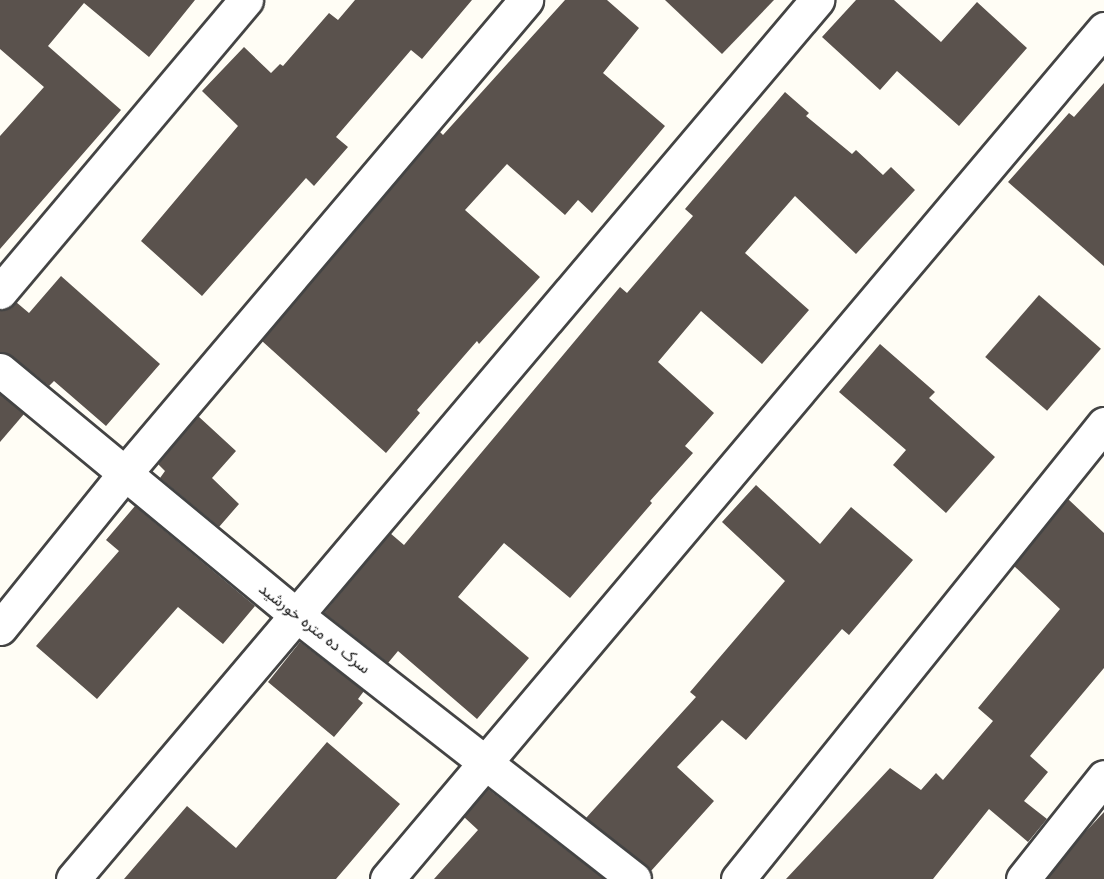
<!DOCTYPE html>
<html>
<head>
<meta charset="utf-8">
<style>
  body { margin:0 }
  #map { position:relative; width:1104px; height:879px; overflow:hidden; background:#fffdf5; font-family:"Libre Baskerville","Noto Sans Arabic",serif }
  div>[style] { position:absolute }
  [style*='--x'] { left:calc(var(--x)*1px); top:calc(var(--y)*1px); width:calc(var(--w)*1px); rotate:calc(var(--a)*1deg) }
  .building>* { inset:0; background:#5a524d; transform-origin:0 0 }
  .roads { filter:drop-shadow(2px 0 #444) drop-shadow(-2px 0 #444) drop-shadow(0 2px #444) drop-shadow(0 -2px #444) }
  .minor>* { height:33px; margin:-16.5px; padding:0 16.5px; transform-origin:16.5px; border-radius:16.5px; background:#fff }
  span { translate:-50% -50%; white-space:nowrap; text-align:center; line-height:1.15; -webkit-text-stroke:6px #fff; paint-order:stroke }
  .street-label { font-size:16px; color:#111 }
</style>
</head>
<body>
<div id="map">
  <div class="building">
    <div style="clip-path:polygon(0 0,195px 0,149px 57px,84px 3px,48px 46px,121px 110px,0 249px,0 136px,44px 87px,0 49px)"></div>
    <div style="clip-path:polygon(355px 0,472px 0,422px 59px,411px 50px,336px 137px,348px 147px,314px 186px,306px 178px,202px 296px,141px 241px,238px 126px,202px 91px,244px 47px,271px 73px,280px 64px,283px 66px,329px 13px,338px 20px)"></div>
    <div style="clip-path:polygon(565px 0,607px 0,639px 28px,603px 73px,665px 126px,592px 213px,578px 200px,565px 215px,507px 164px,465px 210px,540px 277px,479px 344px,477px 341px,417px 410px,420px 413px,386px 453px,262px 341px,439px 131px,443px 135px)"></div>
    <div style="clip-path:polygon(665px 0,774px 0,722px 54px)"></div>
    <div style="clip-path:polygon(856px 0,894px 0,941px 42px,977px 2px,1027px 48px,959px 126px,897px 71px,880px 90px,822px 37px)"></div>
    <div style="clip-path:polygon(1104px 83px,1104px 266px,1008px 182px,1069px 113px,1074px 117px)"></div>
    <div style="clip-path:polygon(785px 92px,809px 113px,806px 116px,852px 154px,856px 150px,883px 175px,891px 167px,915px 190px,856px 254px,795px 196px,745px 253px,809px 310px,762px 364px,701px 311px,658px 362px,714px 413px,685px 446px,693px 453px,650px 501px,652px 503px,570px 598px,504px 543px,458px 597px,529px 658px,477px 719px,398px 651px,388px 663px,324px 613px,390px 533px,404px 545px,620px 287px,627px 293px,693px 216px,685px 209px)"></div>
    <div style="clip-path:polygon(61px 276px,160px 364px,106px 426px,54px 381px,49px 386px,12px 356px,0 352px,0 310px,16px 302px,29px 313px)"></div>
    <div style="left:1039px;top:295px;width:82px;height:82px;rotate:41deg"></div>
    <div style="clip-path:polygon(880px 344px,935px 392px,929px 398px,995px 457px,946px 513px,893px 465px,906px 450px,839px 392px)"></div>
    <div style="clip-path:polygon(0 394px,24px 414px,0 442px)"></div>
    <div style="clip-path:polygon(198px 416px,236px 451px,212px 478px,239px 504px,219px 527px,160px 478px,165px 471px,158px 464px)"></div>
    <div style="clip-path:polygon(756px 485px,820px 544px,851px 507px,913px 560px,849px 635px,842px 629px,746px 740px,722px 720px,677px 767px,714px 801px,651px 871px,586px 818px,696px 697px,690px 692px,785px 581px,722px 522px)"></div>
    <div style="clip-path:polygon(1068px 499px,1104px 533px,1104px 668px,1030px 756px,1048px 772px,1024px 801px,1047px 819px,1028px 842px,989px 809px,933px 879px,786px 879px,890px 768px,921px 790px,936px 773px,943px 780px,993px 721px,978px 708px,1060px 609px,1014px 566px)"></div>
    <div style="clip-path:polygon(135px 506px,255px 606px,223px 644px,178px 607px,97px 699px,36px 646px,119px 551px,106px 540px)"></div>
    <div style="clip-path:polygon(300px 642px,364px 691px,358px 699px,363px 703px,334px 737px,268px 682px)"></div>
    <div style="clip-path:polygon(327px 742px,400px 804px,336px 879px,124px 879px,187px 806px,236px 848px)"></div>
    <div style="clip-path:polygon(488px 789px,604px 879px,434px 879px,478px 830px,464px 817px)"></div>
    <div style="clip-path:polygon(1104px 812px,1104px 879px,1047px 879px,1076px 842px)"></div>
  </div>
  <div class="roads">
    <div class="minor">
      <div style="--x:0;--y:292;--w:382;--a:-49.9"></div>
      <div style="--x:0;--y:370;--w:383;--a:39.6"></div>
      <div style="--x:295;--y:614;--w:430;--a:38"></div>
      <div style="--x:0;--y:628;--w:201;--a:-51.1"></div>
      <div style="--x:126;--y:472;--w:619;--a:-49.72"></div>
      <div style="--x:73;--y:879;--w:1152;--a:-49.75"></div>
      <div style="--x:387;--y:879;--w:1112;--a:-49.85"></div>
      <div style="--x:738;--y:879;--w:584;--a:-51.19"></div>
      <div style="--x:1023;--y:879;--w:130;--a:-51.5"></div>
    </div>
  </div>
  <div class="street-label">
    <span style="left:315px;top:628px;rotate:38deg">سرک ده متره خورشید</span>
  </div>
</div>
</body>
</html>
